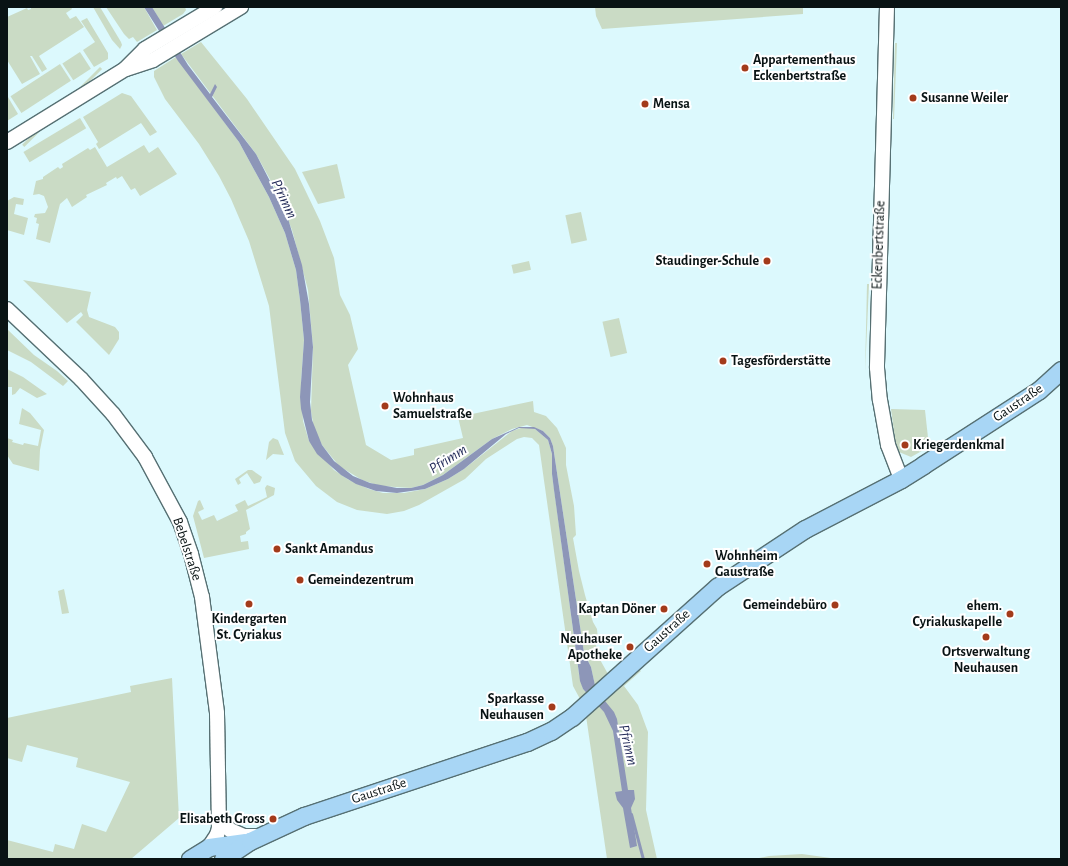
<!DOCTYPE html>
<html>
<head>
<meta charset="utf-8">
<style>
  body { margin:0 }
  #map { position:relative; width:1068px; height:866px; overflow:hidden; background:#dcf9fd; font-family:"Alegreya Sans",sans-serif }
  div>[style] { position:absolute }
  [style*='--x'] { left:calc(var(--x)*1px); top:calc(var(--y)*1px); width:calc(var(--w)*1px); rotate:calc(var(--a)*1deg) }
  .green>* { inset:0; background:#cadbc5; transform-origin:0 0 }
  .water>* { inset:0; background:#8d96b8 }
  .stream>* { height:3px; margin:-1.5px; padding:0 1.5px; transform-origin:1.5px; border-radius:1.5px; background:#8d96b8 }
  .roads { filter:drop-shadow(1px 0 #567073) drop-shadow(-1px 0 #567073) drop-shadow(0 1px #567073) drop-shadow(0 -1px #567073) }
  .minor>* { height:14px; margin:-7px; padding:0 7px; transform-origin:7px; border-radius:7px; background:#fff }
  .major>* { height:17px; margin:-8.5px; padding:0 8.5px; transform-origin:8.5px; border-radius:8.5px; background:#a8d6f5 }
  .dots>* { width:11px; height:11px; translate:-50% -50%; box-sizing:border-box; border:2px solid #fff; border-radius:50% }
  span { translate:-50% -50%; white-space:nowrap; text-align:center; line-height:1.15; -webkit-text-stroke:4px #fff; paint-order:stroke }
  .poi-label { font-size:14px; color:#091314; font-weight:700 }
  .left { translate:0 -50%; text-align:left }
  .right { translate:-100% -50%; text-align:right }
  .street-label { font-size:14px; color:#091314 }
  .water-label { font-size:15px; color:#252d5a; font-style:italic }
  .frame { position:absolute; inset:0; border:8px solid #091314; pointer-events:none }
</style>
</head>
<body>
<div id="map">
  <div class="green">
    <div style="clip-path:polygon(31px 7px,71px 7px,72px 9px,66px 13px,70px 19px,76px 16px,84px 27px,39px 56px,47px 69px,42px 72px,32px 56px,30px 56px,40px 74px,22px 84px,7px 60px,7px 17px,27px 8px,28px 10px,31px 9px)"></div>
    <div style="clip-path:polygon(93px 7px,100px 7px,121px 42px,122px 45px,120px 49px,112px 40px)"></div>
    <div style="clip-path:polygon(106px 7px,144px 7px,157px 30px,137px 42px,133px 37px,129px 39px,124px 34px)"></div>
    <div style="clip-path:polygon(152px 7px,185px 7px,186px 10px,183px 14px,163px 26px)"></div>
    <div style="clip-path:polygon(595px 7px,803px 7px,803px 14px,602px 29px,596px 16px)"></div>
    <div style="clip-path:polygon(87px 18px,108px 53px,108px 59px,94px 67px,83px 50px,95px 42px,81px 21px)"></div>
    <div style="clip-path:polygon(201px 42px,247px 99px,295px 169px,320px 221px,334px 258px,340px 295px,350px 315px,358px 349px,348px 365px,366px 445px,391px 460px,414px 455px,414px 449px,463px 438px,458px 417px,533px 401px,534px 412px,546px 416px,557px 428px,566px 448px,566px 465px,574px 506px,576px 535px,573px 538px,579px 571px,585px 595px,593px 622px,597px 629px,598px 639px,596px 645px,598px 656px,608px 674px,595px 686px,591px 667px,584px 653px,553px 446px,550px 438px,543px 431px,527px 425px,512px 429px,492px 439px,443px 475px,423px 485px,411px 488px,380px 486px,362px 480px,339px 466px,322px 445px,314px 429px,311px 411px,313px 347px,308px 290px,292px 230px,277px 192px,256px 154px,181px 54px)"></div>
    <div style="clip-path:polygon(895px 43px,897px 43px,894px 119px,893px 119px)"></div>
    <div style="left:80px;top:52px;width:20px;height:21px;rotate:57deg"></div>
    <div style="clip-path:polygon(176px 57px,239px 142px,269px 197px,285px 233px,296px 270px,300px 300px,304px 340px,301px 382px,303px 421px,309px 441px,334px 470px,349px 480px,369px 489px,383px 493px,404px 493px,425px 489px,448px 479px,464px 469px,512px 431px,524px 427px,535px 429px,548px 440px,552px 454px,552px 474px,579px 674px,583px 689px,587px 693px,580px 699px,573px 686px,539px 445px,532px 438px,524px 437px,517px 439px,486px 459px,465px 479px,419px 505px,404px 511px,387px 514px,357px 510px,337px 502px,316px 486px,295px 461px,285px 433px,269px 306px,249px 241px,231px 199px,219px 176px,199px 144px,165px 99px,154px 77px,154px 71px)"></div>
    <div style="left:60px;top:64px;width:20px;height:59px;rotate:57deg"></div>
    <div style="left:100px;top:67px;width:3px;height:110px;rotate:45deg"></div>
    <div style="clip-path:polygon(122px 93px,131px 96px,157px 132px,150px 136px,141px 123px,99px 149px,96px 144px,98px 142px,83px 117px)"></div>
    <div style="clip-path:polygon(8px 97px,18px 114px,7px 121px,7px 98px)"></div>
    <div style="left:80px;top:118px;width:12px;height:66px;rotate:59deg"></div>
    <div style="clip-path:polygon(144px 145px,149px 153px,158px 147px,177px 174px,140px 196px,135px 188px,131px 190px,122px 176px,117px 179px,116px 177px,106px 183px,107px 185px,86px 195px,87px 197px,72px 207px,67px 198px,60px 204px,50px 243px,36px 239px,39px 224px,36px 223px,37px 218px,34px 217px,35px 214px,45px 213px,48px 207px,44px 196px,39px 194px,33px 195px,36px 181px,43px 179px,43px 177px,58px 167px,60px 169px,63px 167px,62px 164px,88px 148px,90px 150px,95px 147px,107px 167px)"></div>
    <div style="clip-path:polygon(337px 164px,345px 198px,318px 204px,302px 172px)"></div>
    <div style="clip-path:polygon(14px 197px,24px 199px,23px 205px,16px 204px,14px 214px,28px 218px,24px 235px,7px 230px,7px 201px)"></div>
    <div style="left:581px;top:212px;width:29px;height:16px;rotate:78deg"></div>
    <div style="left:529px;top:261px;width:9px;height:18px;rotate:77deg"></div>
    <div style="clip-path:polygon(23px 280px,91px 292px,87px 310px,89px 317px,115px 327px,119px 332px,119px 339px,109px 355px,76px 322px,83px 315px,81px 312px,67px 323px)"></div>
    <div style="clip-path:polygon(867px 284px,869px 284px,865px 373px)"></div>
    <div style="left:619px;top:318px;width:36px;height:17px;rotate:77deg"></div>
    <div style="clip-path:polygon(7px 329px,34px 355px,57px 371px,68px 381px,63px 386px,31px 362px,7px 350px)"></div>
    <div style="clip-path:polygon(7px 369px,23px 377px,47px 394px,37px 398px,20px 388px,15px 394px,12px 395px,12px 387px,7px 387px)"></div>
    <div style="clip-path:polygon(22px 408px,30px 413px,44px 430px,40px 450px,39px 471px,13px 464px,7px 455px,7px 438px,13px 440px,12px 442px,23px 445px,24px 443px,38px 446px,41px 430px,19px 424px)"></div>
    <div style="clip-path:polygon(891px 409px,925px 410px,929px 447px,911px 457px,899px 452px,896px 447px)"></div>
    <div style="clip-path:polygon(273px 438px,278px 440px,284px 455px,273px 454px,266px 460px,269px 442px)"></div>
    <div style="clip-path:polygon(248px 470px,252px 470px,262px 477px,260px 482px,254px 484px,247px 473px,239px 479px,241px 483px,238px 485px,235px 479px)"></div>
    <div style="clip-path:polygon(267px 485px,275px 488px,274px 495px,246px 510px,250px 529px,246px 532px,246px 534px,240px 536px,241px 542px,248px 541px,249px 549px,204px 558px,193px 516px,198px 501px,200px 500px,204px 509px,198px 512px,202px 520px,214px 515px,217px 521px,238px 511px,235px 505px,245px 500px,248px 506px,267px 497px,265px 488px)"></div>
    <div style="clip-path:polygon(64px 589px,69px 613px,62px 614px,58px 591px)"></div>
    <div style="clip-path:polygon(638px 669px,641px 671px,624px 686px,638px 705px,648px 732px,646px 810px,657px 859px,607px 859px,586px 716px)"></div>
    <div style="clip-path:polygon(172px 678px,179px 818px,131px 859px,7px 859px,7px 840px,53px 852px,55px 844px,74px 849px,82px 824px,106px 832px,130px 782px,76px 767px,78px 758px,27px 745px,22px 762px,7px 758px,7px 718px,131px 692px,130px 686px)"></div>
    <div style="clip-path:polygon(802px 854px,838px 859px,754px 859px,769px 856px)"></div>
  </div>
  <div class="water">
    <div style="clip-path:polygon(144px 7px,152px 7px,188px 65px,210px 94px,215px 84px,217px 87px,212px 97px,256px 154px,286px 212px,302px 265px,309px 304px,313px 347px,310px 402px,312px 420px,322px 445px,334px 461px,353px 476px,370px 483px,397px 488px,411px 488px,423px 485px,443px 475px,492px 439px,519px 427px,534px 427px,543px 431px,550px 438px,553px 446px,584px 653px,591px 667px,596px 690px,614px 712px,617px 719px,628px 790px,634px 790px,635px 799px,631px 808px,637px 846px,630px 848px,623px 808px,617px 800px,615px 792px,622px 791px,613px 731px,604px 712px,583px 689px,580px 681px,554px 490px,552px 474px,552px 454px,548px 440px,535px 429px,519px 428px,506px 434px,464px 469px,448px 479px,425px 489px,397px 493px,376px 491px,356px 484px,341px 475px,317px 454px,309px 441px,301px 409px,300px 397px,304px 340px,300px 300px,296px 270px,285px 233px,269px 197px,239px 142px,178px 61px)"></div>
  </div>
  <div class="stream">
    <div style="--x:631;--y:814;--w:47;--a:75.1"></div>
  </div>
  <div class="roads">
    <div class="minor">
      <div style="--x:887;--y:7;--w:361;--a:91.6"></div>
      <div style="--x:877;--y:368;--w:32;--a:85"></div>
      <div style="--x:880;--y:400;--w:46;--a:79.9"></div>
      <div style="--x:888;--y:445;--w:36;--a:69"></div>
      <div style="--x:126;--y:69;--w:28;--a:-18"></div>
      <div style="--x:153;--y:60;--w:103;--a:-31.1"></div>
      <div style="--x:7;--y:142;--w:139;--a:-31.7"></div>
      <div style="--x:125;--y:69;--w:28;--a:-45"></div>
      <div style="--x:145;--y:49;--w:82;--a:-31"></div>
      <div style="--x:7;--y:309;--w:102;--a:43.4"></div>
      <div style="--x:81;--y:379;--w:47;--a:47.6"></div>
      <div style="--x:113;--y:414;--w:54;--a:53.3"></div>
      <div style="--x:145;--y:457;--w:74;--a:61.7"></div>
      <div style="--x:180;--y:522;--w:34;--a:71"></div>
      <div style="--x:191;--y:554;--w:44;--a:75.7"></div>
      <div style="--x:202;--y:597;--w:117;--a:82.6"></div>
      <div style="--x:217;--y:713;--w:115;--a:89"></div>
      <div style="--x:219;--y:828;--w:7;--a:106"></div>
      <div style="--x:217;--y:835;--w:14;--a:124"></div>
      <div style="--x:219;--y:814;--w:13;--a:61"></div>
      <div style="--x:225;--y:825;--w:7;--a:45"></div>
      <div style="--x:230;--y:830;--w:15;--a:23"></div>
      <div style="--x:244;--y:836;--w:11;--a:0"></div>
    </div>
    <div class="major">
      <div style="--x:190;--y:859;--w:22;--a:-32"></div>
      <div style="--x:209;--y:847;--w:35;--a:-8"></div>
      <div style="--x:223;--y:859;--w:32;--a:-34"></div>
      <div style="--x:250;--y:841;--w:60;--a:-24.8"></div>
      <div style="--x:304;--y:816;--w:235;--a:-18.4"></div>
      <div style="--x:527;--y:742;--w:26;--a:-25"></div>
      <div style="--x:551;--y:731;--w:25;--a:-34"></div>
      <div style="--x:572;--y:717;--w:195;--a:-41.9"></div>
      <div style="--x:717;--y:587;--w:105;--a:-33.4"></div>
      <div style="--x:805;--y:529;--w:108;--a:-27.5"></div>
      <div style="--x:901;--y:479;--w:26;--a:-32"></div>
      <div style="--x:923;--y:465;--w:138;--a:-32.9"></div>
      <div style="--x:1039;--y:390;--w:30;--a:-42"></div>
    </div>
  </div>
  <div class="dots">
    <div style="left:745px;top:68px;background:#a33b1b"></div>
    <div style="left:913px;top:98px;background:#a33b1b"></div>
    <div style="left:645px;top:104px;background:#a33b1b"></div>
    <div style="left:767px;top:261px;background:#a33b1b"></div>
    <div style="left:723px;top:361px;background:#a33b1b"></div>
    <div style="left:385px;top:406px;background:#a33b1b"></div>
    <div style="left:905px;top:445px;background:#a33b1b"></div>
    <div style="left:277px;top:549px;background:#a33b1b"></div>
    <div style="left:707px;top:564px;background:#a33b1b"></div>
    <div style="left:300px;top:580px;background:#a33b1b"></div>
    <div style="left:249px;top:604px;background:#a33b1b"></div>
    <div style="left:835px;top:605px;background:#a33b1b"></div>
    <div style="left:664px;top:609px;background:#a33b1b"></div>
    <div style="left:1010px;top:614px;background:#a33b1b"></div>
    <div style="left:986px;top:637px;background:#a33b1b"></div>
    <div style="left:630px;top:647px;background:#a33b1b"></div>
    <div style="left:552px;top:707px;background:#a33b1b"></div>
    <div style="left:273px;top:819px;background:#a33b1b"></div>
  </div>
  <div class="poi-label">
    <span class="left" style="left:753px;top:68px">Appartementhaus<br>Eckenbertstraße</span>
    <span class="left" style="left:921px;top:98px">Susanne Weiler</span>
    <span class="left" style="left:653px;top:104px">Mensa</span>
    <span class="right" style="left:759px;top:261px">Staudinger-Schule</span>
    <span class="left" style="left:731px;top:361px">Tagesförderstätte</span>
    <span class="left" style="left:393px;top:406px">Wohnhaus<br>Samuelstraße</span>
    <span class="left" style="left:913px;top:445px">Kriegerdenkmal</span>
    <span class="left" style="left:285px;top:549px">Sankt Amandus</span>
    <span class="left" style="left:715px;top:564px">Wohnheim<br>Gaustraße</span>
    <span class="left" style="left:308px;top:580px">Gemeindezentrum</span>
    <span class="right" style="left:827px;top:605px">Gemeindebüro</span>
    <span class="right" style="left:1002px;top:614px">ehem.<br>Cyriakuskapelle</span>
    <span class="right" style="left:656px;top:609px">Kaptan Döner</span>
    <span style="left:249px;top:627px">Kindergarten<br>St. Cyriakus</span>
    <span class="right" style="left:622px;top:647px">Neuhauser<br>Apotheke</span>
    <span style="left:986px;top:660px">Ortsverwaltung<br>Neuhausen</span>
    <span class="right" style="left:544px;top:707px">Sparkasse<br>Neuhausen</span>
    <span class="right" style="left:265px;top:819px">Elisabeth Gross</span>
  </div>
  <div class="street-label">
    <span style="left:879px;top:245px;rotate:-88deg">Eckenbertstraße</span>
    <span style="left:1018px;top:403px;rotate:-34deg">Gaustraße</span>
    <span style="left:187px;top:549px;rotate:72deg">Bebelstraße</span>
    <span style="left:667px;top:631px;rotate:-42deg">Gaustraße</span>
    <span style="left:379px;top:791px;rotate:-18deg">Gaustraße</span>
  </div>
  <div class="water-label">
    <span style="left:284px;top:199px;rotate:65deg">Pfrimm</span>
    <span style="left:448px;top:459px;rotate:-32deg">Pfrimm</span>
    <span style="left:628px;top:745px;rotate:77deg">Pfrimm</span>
  </div>
  <div class="frame"></div>
</div>
</body>
</html>
